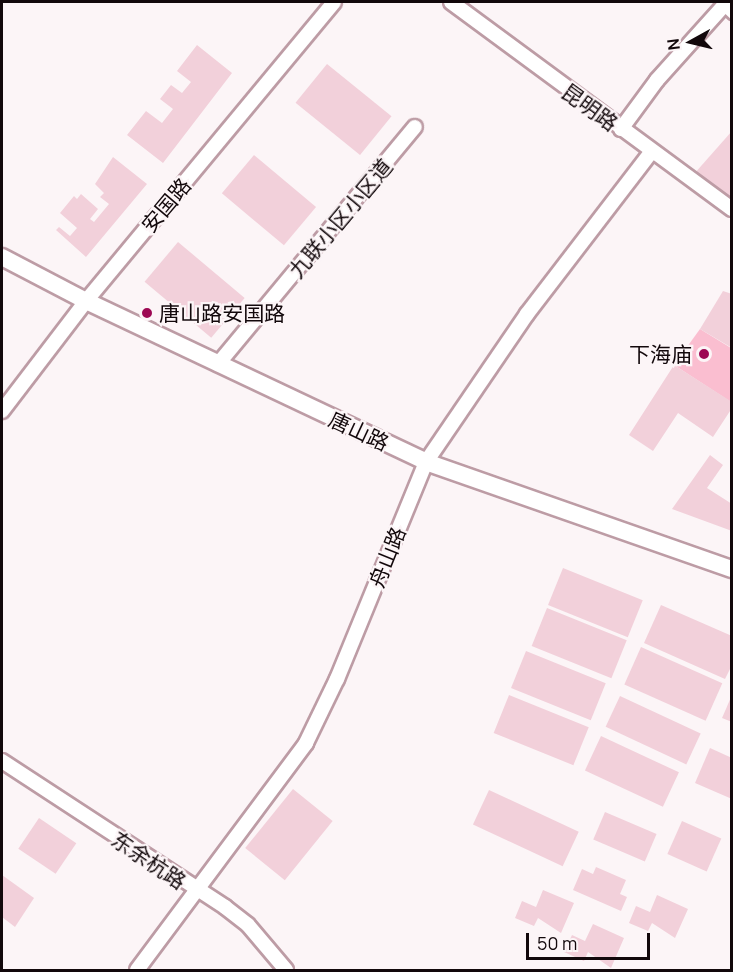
<!DOCTYPE html>
<html>
<head>
<meta charset="utf-8">
<style>
  body { margin:0 }
  #map { position:relative; width:733px; height:972px; overflow:hidden; background:#fcf5f7; font-family:Manrope,"Noto Sans SC",sans-serif }
  div>[style] { position:absolute }
  [style*='--x'] { left:calc(var(--x)*1px); top:calc(var(--y)*1px); width:calc(var(--w)*1px); rotate:calc(var(--a)*1deg) }
  .green>* { inset:0; background:#fabed0 }
  .building>* { inset:0; background:#f2d0da; transform-origin:0 0 }
  .roads { filter:drop-shadow(2px 0 #bd9ca5) drop-shadow(-2px 0 #bd9ca5) drop-shadow(0 2px #bd9ca5) drop-shadow(0 -2px #bd9ca5) }
  .service>* { height:7px; margin:-3.5px; padding:0 3.5px; transform-origin:3.5px; border-radius:3.5px; background:#fff }
  .minor>* { height:14px; margin:-7px; padding:0 7px; transform-origin:7px; border-radius:7px; background:#fff }
  .tertiary>* { height:16px; margin:-8px; padding:0 8px; transform-origin:8px; border-radius:8px; background:#fff }
  .dots>* { width:16px; height:16px; translate:-50% -50%; box-sizing:border-box; border:3px solid #fcf5f7; border-radius:50% }
  span { translate:-50% -50%; white-space:nowrap; text-align:center; line-height:1.15; -webkit-text-stroke:4.5px #fcf5f7; paint-order:stroke }
  .street-label { font-size:21px; color:#12080b }
  .poi-label { font-size:21px; color:#12080b }
  .left { translate:0 -50%; text-align:left }
  .right { translate:-100% -50%; text-align:right }
  .frame { position:absolute; inset:0; border:3px solid #12080b; pointer-events:none }
  .north { position:absolute; left:661px; top:12px; width:60px; height:60px; -webkit-text-stroke:4px #fcf5f7; paint-order:stroke; rotate:262deg; font-size:16px; font-weight:700; line-height:24px; text-align:center; color:#12080b }
  .north::after { content:''; display:block; margin:auto; width:21px; height:27px; background:#12080b; clip-path:polygon(50% 0,100% 100%,50% 72%,0 100%) }
  .scale { position:absolute; left:526px; top:933px; width:124px; height:27px; box-sizing:border-box; border:3px solid #12080b; border-top:0; padding-left:8px; font-size:18px; line-height:21px; white-space:nowrap; color:#12080b; -webkit-text-stroke:4px #fcf5f7; paint-order:stroke }
</style>
</head>
<body>
<div id="map">
  <div class="green">
    <div style="clip-path:polygon(700px 329px,731px 348px,731px 402px,674px 365px)"></div>
  </div>
  <div class="building">
    <div style="clip-path:polygon(197px 45px,232px 73px,163px 163px,127px 135px,146px 111px,162px 123px,173px 109px,160px 99px,171px 85px,182px 93px,191px 82px,177px 71px)"></div>
    <div style="left:327px;top:64px;width:83px;height:50px;rotate:39deg"></div>
    <div style="clip-path:polygon(732px 131px,732px 207px,694px 174px)"></div>
    <div style="left:254px;top:155px;width:81px;height:50px;rotate:40deg"></div>
    <div style="clip-path:polygon(113px 157px,147px 184px,86px 257px,56px 230px,59px 227px,70px 236px,77px 228px,60px 213px,74px 196px,77px 199px,81px 194px,98px 209px,90px 219px,94px 222px,109px 204px,100px 197px,104px 193px,95px 184px)"></div>
    <div style="left:178px;top:242px;width:87px;height:52px;rotate:40deg"></div>
    <div style="clip-path:polygon(723px 291px,732px 294px,732px 348px,700px 329px)"></div>
    <div style="clip-path:polygon(674px 365px,732px 402px,732px 408px,713px 437px,678px 413px,653px 451px,629px 435px)"></div>
    <div style="clip-path:polygon(710px 455px,723px 465px,707px 488px,732px 504px,732px 531px,672px 509px)"></div>
    <div style="left:563px;top:568px;width:86px;height:40px;rotate:22deg"></div>
    <div style="clip-path:polygon(661px 605px,732px 636px,732px 665px,725px 679px,644px 643px)"></div>
    <div style="left:547px;top:608px;width:86px;height:41px;rotate:22deg"></div>
    <div style="left:641px;top:647px;width:89px;height:41px;rotate:24deg"></div>
    <div style="left:526px;top:651px;width:86px;height:40px;rotate:22deg"></div>
    <div style="left:509px;top:695px;width:86px;height:41px;rotate:22deg"></div>
    <div style="clip-path:polygon(732px 695px,732px 722px,722px 718px)"></div>
    <div style="left:620px;top:696px;width:89px;height:34px;rotate:25deg"></div>
    <div style="left:601px;top:736px;width:86px;height:38px;rotate:25deg"></div>
    <div style="clip-path:polygon(710px 748px,732px 758px,732px 799px,695px 783px)"></div>
    <div style="left:293px;top:789px;width:51px;height:76px;rotate:39deg"></div>
    <div style="left:489px;top:790px;width:99px;height:38px;rotate:25deg"></div>
    <div style="left:605px;top:812px;width:56px;height:30px;rotate:23deg"></div>
    <div style="left:39px;top:818px;width:45px;height:37px;rotate:34deg"></div>
    <div style="left:682px;top:821px;width:43px;height:36px;rotate:24deg"></div>
    <div style="clip-path:polygon(596px 867px,626px 880px,620px 894px,627px 897px,621px 911px,573px 890px,582px 869px,593px 874px)"></div>
    <div style="clip-path:polygon(2px 875px,34px 898px,15px 927px,2px 917px)"></div>
    <div style="clip-path:polygon(543px 890px,574px 903px,561px 933px,538px 918px,534px 926px,515px 918px,522px 901px,536px 907px)"></div>
    <div style="clip-path:polygon(657px 895px,688px 909px,675px 938px,652px 923px,648px 931px,629px 923px,636px 906px,650px 912px)"></div>
    <div style="clip-path:polygon(593px 924px,624px 938px,611px 968px,588px 952px,584px 961px,564px 952px,572px 935px,585px 941px)"></div>
  </div>
  <div class="roads">
    <div class="service">
      <div style="--x:723;--y:7;--w:12;--a:42"></div>
    </div>
    <div class="minor">
      <div style="--x:451;--y:2;--w:349;--a:36.4"></div>
      <div style="--x:621;--y:129;--w:61;--a:-53.7"></div>
      <div style="--x:657;--y:80;--w:105;--a:-48.1"></div>
      <div style="--x:218;--y:364;--w:308;--a:-50.3"></div>
      <div style="--x:2;--y:411;--w:138;--a:-52.6"></div>
      <div style="--x:86;--y:301;--w:388;--a:-50.3"></div>
      <div style="--x:2;--y:761;--w:267;--a:33.2"></div>
      <div style="--x:225;--y:907;--w:29;--a:38"></div>
      <div style="--x:248;--y:925;--w:59;--a:49.8"></div>
      <div style="--x:137;--y:970;--w:283;--a:-53.3"></div>
      <div style="--x:306;--y:743;--w:71;--a:-64.2"></div>
      <div style="--x:337;--y:679;--w:235;--a:-67.7"></div>
      <div style="--x:426;--y:462;--w:179;--a:-55.7"></div>
      <div style="--x:527;--y:314;--w:205;--a:-52.5"></div>
    </div>
    <div class="tertiary">
      <div style="--x:2;--y:257;--w:95;--a:27.6"></div>
      <div style="--x:86;--y:301;--w:376;--a:25.3"></div>
      <div style="--x:426;--y:462;--w:324;--a:19.3"></div>
    </div>
  </div>
  <div class="dots">
    <div style="left:147px;top:313px;background:#9d0853"></div>
    <div style="left:704px;top:354px;background:#9d0853"></div>
  </div>
  <div class="street-label">
    <span style="left:590px;top:107px;rotate:36deg">昆明路</span>
    <span style="left:166px;top:205px;rotate:-50deg">安国路</span>
    <span style="left:340px;top:218px;rotate:-50deg">九联小区小区道</span>
    <span style="left:359px;top:431px;rotate:25deg">唐山路</span>
    <span style="left:387px;top:557px;rotate:-68deg">舟山路</span>
    <span style="left:149px;top:860px;rotate:34deg">东余杭路</span>
  </div>
  <div class="poi-label">
    <span class="left" style="left:159px;top:313px">唐山路安国路</span>
    <span class="right" style="left:692px;top:354px">下海庙</span>
  </div>
  <div class="frame"></div>
  <div class="north">N</div>
  <div class="scale">50 m</div>
</div>
</body>
</html>
